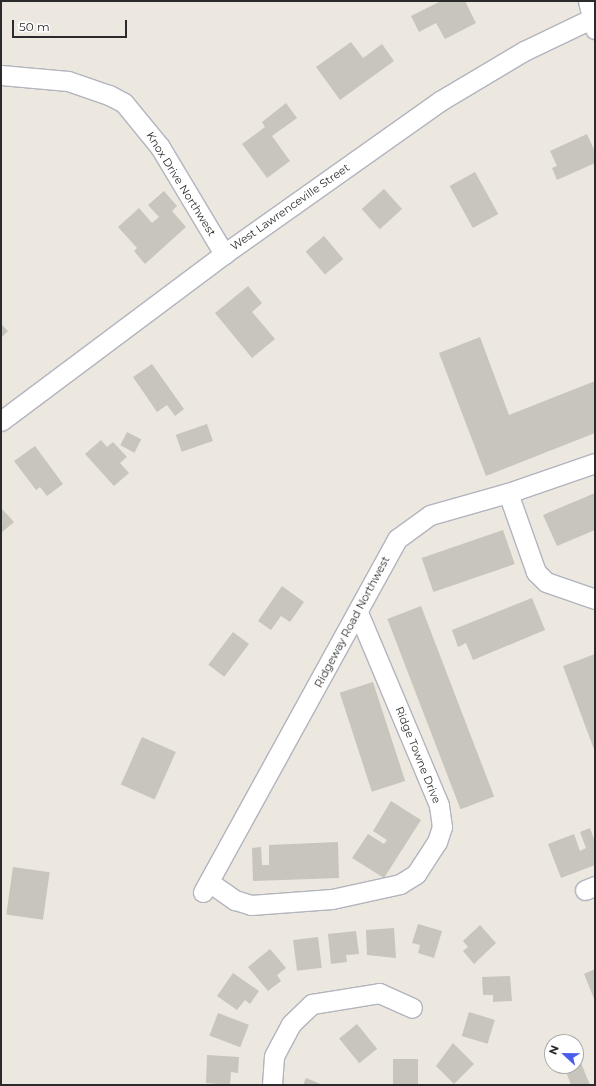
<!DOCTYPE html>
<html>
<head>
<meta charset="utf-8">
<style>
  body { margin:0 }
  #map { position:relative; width:596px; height:1086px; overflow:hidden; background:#ece7df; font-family:Montserrat,sans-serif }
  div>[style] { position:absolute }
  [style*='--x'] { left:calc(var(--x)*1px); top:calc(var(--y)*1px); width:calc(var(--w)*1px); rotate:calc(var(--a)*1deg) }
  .building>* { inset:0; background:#c8c5bd; transform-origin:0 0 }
  .roads { filter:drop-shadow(1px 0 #b2b4be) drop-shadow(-1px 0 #b2b4be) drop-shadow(0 1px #b2b4be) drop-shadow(0 -1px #b2b4be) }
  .minor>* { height:19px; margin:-9.5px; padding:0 9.5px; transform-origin:9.5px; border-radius:9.5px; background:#fff }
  span { translate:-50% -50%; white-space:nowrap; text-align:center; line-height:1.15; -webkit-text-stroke:4px #fff; paint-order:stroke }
  .street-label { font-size:11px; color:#2b2b2b }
  .frame { position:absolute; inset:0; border:2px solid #2b2b2b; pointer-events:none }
  .north { position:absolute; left:544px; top:1034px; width:40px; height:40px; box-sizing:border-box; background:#fff; border:1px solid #aaa; border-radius:50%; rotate:292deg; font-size:11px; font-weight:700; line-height:16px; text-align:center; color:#2b2b2b }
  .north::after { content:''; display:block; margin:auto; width:14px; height:18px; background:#4a5ded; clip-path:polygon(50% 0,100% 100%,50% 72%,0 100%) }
  .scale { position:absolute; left:12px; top:20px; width:115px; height:18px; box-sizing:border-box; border:2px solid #2b2b2b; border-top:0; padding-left:5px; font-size:12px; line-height:14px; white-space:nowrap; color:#2b2b2b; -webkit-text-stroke:3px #fff; paint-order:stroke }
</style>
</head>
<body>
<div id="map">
  <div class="building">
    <div style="clip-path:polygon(441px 1px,465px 1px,476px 23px,445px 39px,436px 23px,419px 32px,411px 16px)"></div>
    <div style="clip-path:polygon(351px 42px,363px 58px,382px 44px,394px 61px,340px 100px,316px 67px)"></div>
    <div style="clip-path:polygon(286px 103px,297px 118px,272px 136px,290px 161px,267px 178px,242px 144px,265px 127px,262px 122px)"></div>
    <div style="clip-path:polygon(587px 134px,595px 152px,595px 163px,557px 180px,552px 168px,557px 166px,550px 151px)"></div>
    <div style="left:475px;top:172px;width:48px;height:29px;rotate:61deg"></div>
    <div style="left:384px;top:189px;width:27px;height:30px;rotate:48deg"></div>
    <div style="clip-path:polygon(164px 191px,177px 206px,172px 211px,186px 227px,145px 264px,134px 251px,137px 248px,118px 227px,139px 208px,152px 223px,159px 217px,148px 205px)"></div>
    <div style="left:324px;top:236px;width:30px;height:24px;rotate:50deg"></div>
    <div style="clip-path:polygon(248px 286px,262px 303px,252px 312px,275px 339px,252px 358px,215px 313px)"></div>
    <div style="clip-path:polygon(1px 324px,8px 331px,1px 338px)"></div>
    <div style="clip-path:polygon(480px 337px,509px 415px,595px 381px,595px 433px,486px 476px,439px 353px)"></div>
    <div style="clip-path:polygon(152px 364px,184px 409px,175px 416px,167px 405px,157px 412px,133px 377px)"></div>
    <div style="left:207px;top:424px;width:18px;height:33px;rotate:71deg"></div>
    <div style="left:127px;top:432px;width:16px;height:15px;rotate:27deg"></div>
    <div style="clip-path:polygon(101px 440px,107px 447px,113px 442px,127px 457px,120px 463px,129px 473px,114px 486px,85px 454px)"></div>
    <div style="clip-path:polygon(35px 446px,63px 484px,47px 496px,40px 487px,36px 490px,14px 461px)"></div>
    <div style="clip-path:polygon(595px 493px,595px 530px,557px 546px,543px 515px)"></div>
    <div style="clip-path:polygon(1px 508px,14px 522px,1px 533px)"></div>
    <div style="left:503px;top:530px;width:36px;height:86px;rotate:71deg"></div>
    <div style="clip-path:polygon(282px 586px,304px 602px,290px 622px,281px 616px,271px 630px,258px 621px)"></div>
    <div style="clip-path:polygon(532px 598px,545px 630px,473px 660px,466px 643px,458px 647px,452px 630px)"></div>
    <div style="left:421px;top:606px;width:204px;height:36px;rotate:69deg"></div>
    <div style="left:233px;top:632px;width:20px;height:41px;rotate:37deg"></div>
    <div style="clip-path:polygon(595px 654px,595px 752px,563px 666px)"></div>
    <div style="left:373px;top:682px;width:104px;height:35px;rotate:72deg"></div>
    <div style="left:142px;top:737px;width:37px;height:52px;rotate:24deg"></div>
    <div style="clip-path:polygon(391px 801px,421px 820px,384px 878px,352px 858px,368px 834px,384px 844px,387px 840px,373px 831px)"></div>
    <div style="clip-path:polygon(590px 828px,595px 842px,595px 865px,561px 878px,548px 844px,574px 834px,580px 851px,586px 848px,580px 832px)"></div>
    <div style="clip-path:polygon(338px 842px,339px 878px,253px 881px,252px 848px,261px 847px,262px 865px,269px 865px,269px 845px)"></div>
    <div style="left:13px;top:867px;width:37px;height:48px;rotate:8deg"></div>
    <div style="clip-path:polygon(418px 924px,442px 931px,434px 958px,418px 953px,420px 945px,412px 943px)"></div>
    <div style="clip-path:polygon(480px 925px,496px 943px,474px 964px,463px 951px,468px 947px,463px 941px)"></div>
    <div style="clip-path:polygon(394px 928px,396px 958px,367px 955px,366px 930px)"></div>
    <div style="clip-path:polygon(356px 931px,359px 954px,346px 955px,347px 962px,331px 964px,328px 934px)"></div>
    <div style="left:318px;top:937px;width:31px;height:25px;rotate:83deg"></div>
    <div style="clip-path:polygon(270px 949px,286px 968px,277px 975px,281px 981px,268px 991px,248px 967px)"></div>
    <div style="clip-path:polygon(595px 969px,595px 1001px,584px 974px)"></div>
    <div style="clip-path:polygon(233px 973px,259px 991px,250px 1004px,245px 1000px,237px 1010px,217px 996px)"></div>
    <div style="clip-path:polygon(510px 976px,512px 1001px,493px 1002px,493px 995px,483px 995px,482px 977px)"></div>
    <div style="left:469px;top:1012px;width:27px;height:25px;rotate:17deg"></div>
    <div style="left:218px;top:1013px;width:33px;height:24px;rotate:21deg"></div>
    <div style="left:357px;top:1024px;width:32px;height:23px;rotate:51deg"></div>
    <div style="clip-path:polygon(570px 1037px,572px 1042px,557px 1042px)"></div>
    <div style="clip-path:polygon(453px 1043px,474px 1064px,454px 1084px,436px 1066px)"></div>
    <div style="clip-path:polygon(576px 1051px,590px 1085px,571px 1085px,564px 1066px,576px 1066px)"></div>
    <div style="clip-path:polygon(207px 1055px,239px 1057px,238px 1073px,231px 1072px,230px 1085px,206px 1083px)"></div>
    <div style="left:393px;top:1059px;width:25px;height:26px"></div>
    <div style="clip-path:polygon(306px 1078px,323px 1085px,303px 1085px)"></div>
  </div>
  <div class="roads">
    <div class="minor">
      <div style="--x:588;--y:1;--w:29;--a:76"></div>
      <div style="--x:1;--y:75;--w:67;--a:5.1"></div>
      <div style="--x:68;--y:81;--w:43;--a:18.9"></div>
      <div style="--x:109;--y:95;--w:17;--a:28"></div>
      <div style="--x:124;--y:103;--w:57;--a:50.7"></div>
      <div style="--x:160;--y:147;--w:125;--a:59.1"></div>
      <div style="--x:1;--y:421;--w:279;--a:-36.8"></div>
      <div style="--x:224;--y:254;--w:265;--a:-35.3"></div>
      <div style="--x:440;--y:101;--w:98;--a:-30.8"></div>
      <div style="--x:524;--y:51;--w:79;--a:-25.6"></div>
      <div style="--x:508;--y:493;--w:84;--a:70.5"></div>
      <div style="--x:536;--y:572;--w:14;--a:45"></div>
      <div style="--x:546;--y:582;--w:52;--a:19.1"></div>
      <div style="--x:209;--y:882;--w:32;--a:35"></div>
      <div style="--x:235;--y:900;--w:17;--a:17"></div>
      <div style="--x:251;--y:905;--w:81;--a:-4.2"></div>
      <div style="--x:332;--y:899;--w:70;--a:-12.4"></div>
      <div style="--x:400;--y:884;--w:19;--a:-32"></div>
      <div style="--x:416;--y:874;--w:38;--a:-57"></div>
      <div style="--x:437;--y:842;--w:16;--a:-72"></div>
      <div style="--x:442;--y:827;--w:22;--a:-98"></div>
      <div style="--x:439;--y:805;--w:209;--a:-112.8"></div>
      <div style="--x:585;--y:890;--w:11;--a:-22"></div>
      <div style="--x:203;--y:892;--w:403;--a:-61.2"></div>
      <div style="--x:397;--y:539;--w:41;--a:-36"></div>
      <div style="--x:430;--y:515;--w:81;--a:-15.8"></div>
      <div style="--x:508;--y:493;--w:92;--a:-19"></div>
      <div style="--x:272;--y:1085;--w:29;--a:-86"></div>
      <div style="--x:274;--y:1056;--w:36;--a:-62"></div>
      <div style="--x:291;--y:1024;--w:29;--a:-44"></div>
      <div style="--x:312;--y:1004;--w:68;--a:-9.3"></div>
      <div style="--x:379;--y:993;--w:36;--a:24"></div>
    </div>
  </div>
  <div class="street-label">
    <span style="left:181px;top:184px;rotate:58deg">Knox Drive Northwest</span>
    <span style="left:290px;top:207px;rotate:-35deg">West Lawrenceville Street</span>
    <span style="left:352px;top:622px;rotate:-62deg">Ridgeway Road Northwest</span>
    <span style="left:418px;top:755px;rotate:68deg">Ridge Towne Drive</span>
  </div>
  <div class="frame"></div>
  <div class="north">N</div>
  <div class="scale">50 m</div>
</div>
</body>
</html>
